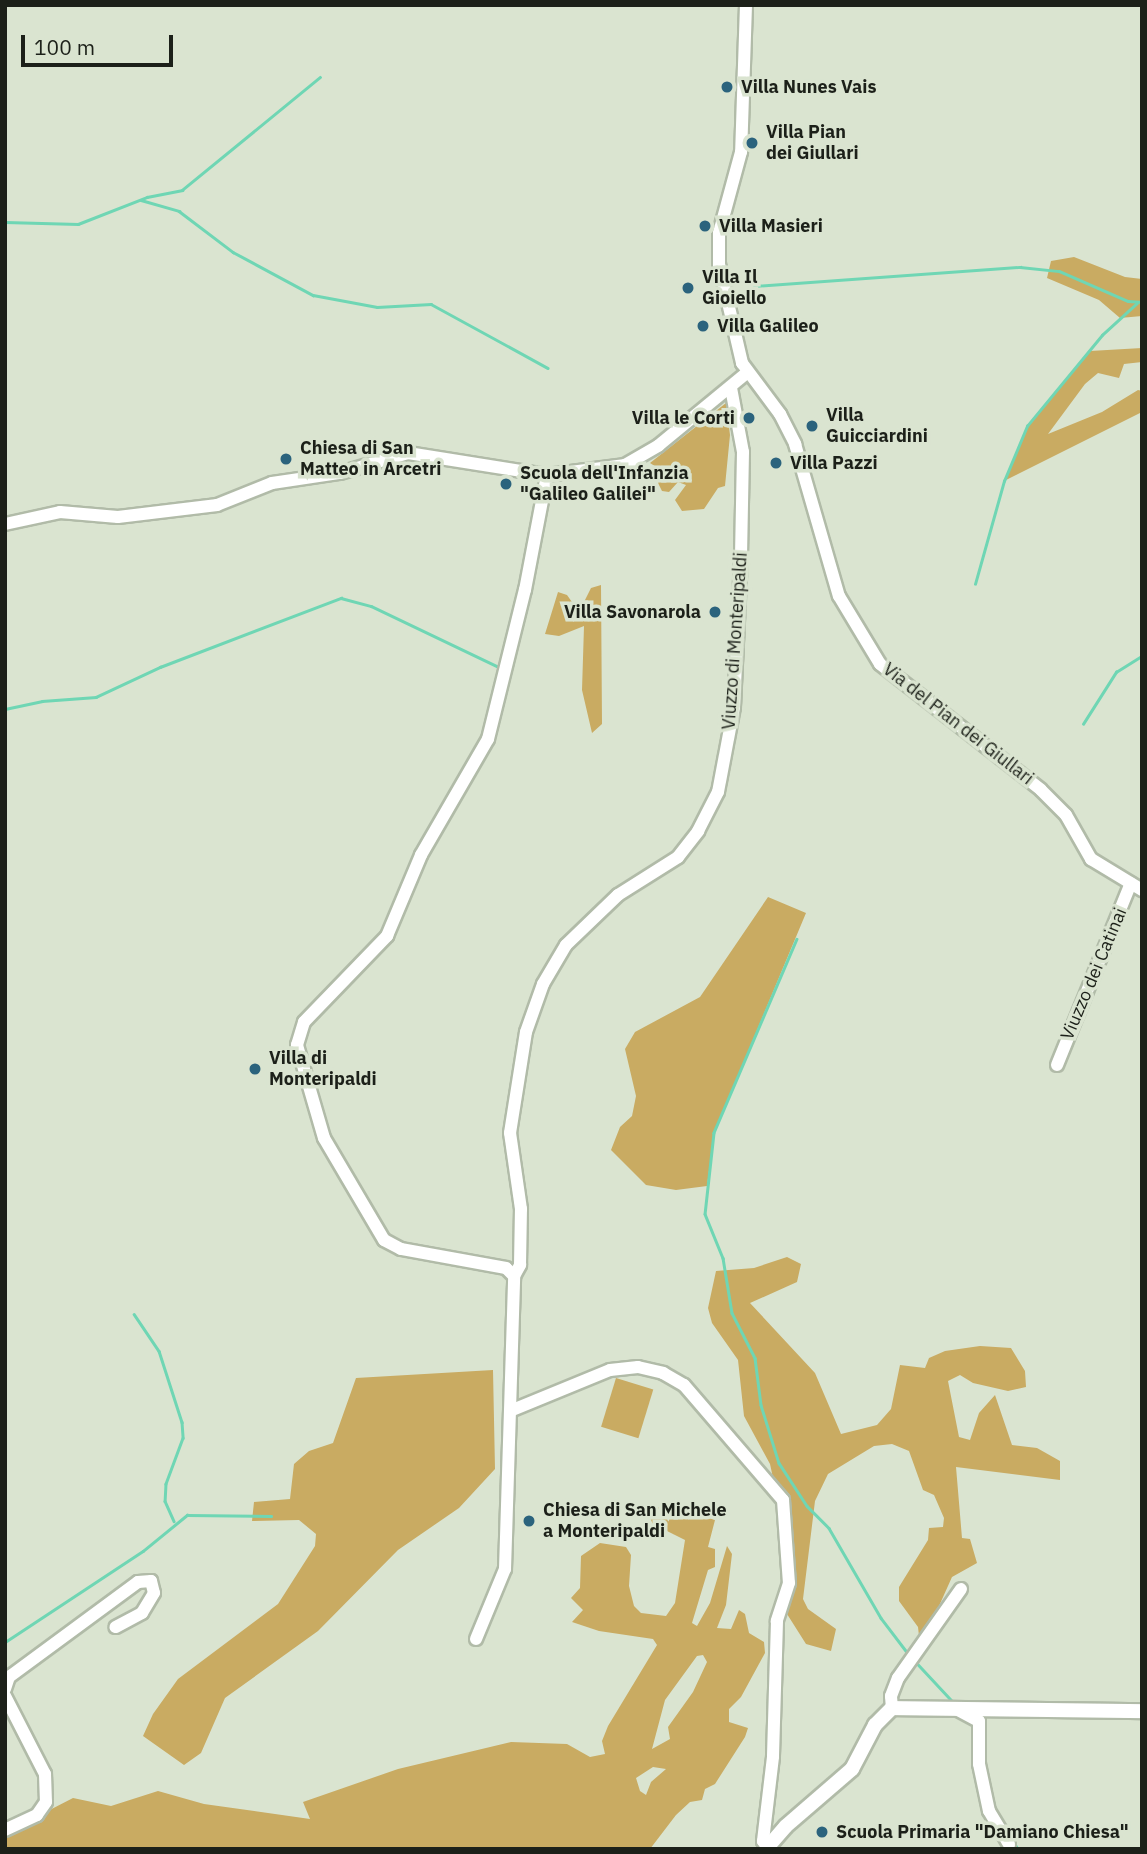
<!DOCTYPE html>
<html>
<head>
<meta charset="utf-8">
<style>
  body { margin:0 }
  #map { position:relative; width:1147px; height:1854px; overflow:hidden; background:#dae4d0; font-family:"IBM Plex Sans",sans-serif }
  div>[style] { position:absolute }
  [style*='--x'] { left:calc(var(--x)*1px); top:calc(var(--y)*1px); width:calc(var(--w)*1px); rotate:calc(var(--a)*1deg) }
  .green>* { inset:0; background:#c9ab62; transform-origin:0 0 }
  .stream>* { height:2.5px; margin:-1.25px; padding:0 1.25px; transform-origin:1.25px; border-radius:1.25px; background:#6fd6b4 }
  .roads { filter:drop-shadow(2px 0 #b1bba8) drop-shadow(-2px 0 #b1bba8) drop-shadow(0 2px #b1bba8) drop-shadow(0 -2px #b1bba8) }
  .minor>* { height:12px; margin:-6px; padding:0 6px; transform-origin:6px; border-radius:6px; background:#fff }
  .tertiary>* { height:14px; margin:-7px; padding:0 7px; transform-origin:7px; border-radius:7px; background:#fff }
  .dots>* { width:19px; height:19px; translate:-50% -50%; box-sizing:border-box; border:4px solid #dae4d0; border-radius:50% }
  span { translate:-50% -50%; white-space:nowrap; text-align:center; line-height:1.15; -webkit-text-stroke:7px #dae4d0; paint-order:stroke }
  .poi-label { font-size:18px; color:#1c2019; font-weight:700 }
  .left { translate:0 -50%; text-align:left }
  .right { translate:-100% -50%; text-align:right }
  .street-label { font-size:18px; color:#1c2019 }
  .frame { position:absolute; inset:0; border:7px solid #1c2019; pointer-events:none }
  .scale { position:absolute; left:21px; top:35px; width:152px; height:32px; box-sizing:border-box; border:4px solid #1c2019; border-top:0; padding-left:9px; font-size:21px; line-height:24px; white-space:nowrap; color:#1c2019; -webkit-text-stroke:5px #dae4d0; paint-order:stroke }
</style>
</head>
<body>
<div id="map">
  <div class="green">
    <div style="clip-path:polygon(1074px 257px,1125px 277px,1142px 279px,1142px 316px,1120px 318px,1099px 300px,1047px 278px,1051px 261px)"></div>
    <div style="clip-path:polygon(1142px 348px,1142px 362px,1124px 364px,1119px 378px,1098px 373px,1085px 384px,1048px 434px,1102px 412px,1138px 390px,1142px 391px,1142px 412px,1004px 481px,1027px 426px,1090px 351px)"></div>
    <div style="clip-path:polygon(726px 403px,730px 435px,725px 486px,718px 488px,704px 509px,682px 511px,675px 500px,686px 485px,678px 482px,669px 492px,662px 491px,658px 483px,661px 470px,650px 463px)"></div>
    <div style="clip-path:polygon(601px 585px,602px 724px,592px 733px,582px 690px,584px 626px,559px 636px,545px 634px,558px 592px,567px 595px,579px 612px,591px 588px)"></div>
    <div style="clip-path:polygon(768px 897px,806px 913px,714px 1133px,707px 1186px,676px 1190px,646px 1185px,611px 1150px,620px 1127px,632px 1116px,636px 1096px,625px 1049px,635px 1032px,700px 997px)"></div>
    <div style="clip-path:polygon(787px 1257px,801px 1264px,797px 1282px,750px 1303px,815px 1373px,841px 1434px,877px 1425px,891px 1409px,900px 1365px,925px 1368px,929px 1358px,945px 1351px,980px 1346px,1011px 1348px,1025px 1371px,1026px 1387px,1008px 1391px,973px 1383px,960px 1375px,948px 1381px,959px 1437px,970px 1440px,979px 1413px,995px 1395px,1012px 1445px,1037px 1448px,1060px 1461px,1060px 1480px,956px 1467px,962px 1538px,970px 1539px,977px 1563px,952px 1577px,935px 1615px,919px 1636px,918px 1627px,899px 1601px,899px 1587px,928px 1540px,929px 1528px,943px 1527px,944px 1518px,934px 1495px,923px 1490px,909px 1451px,892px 1444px,874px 1446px,828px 1474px,815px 1501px,803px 1599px,808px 1609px,836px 1629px,831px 1651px,806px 1644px,787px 1614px,781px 1593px,785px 1573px,780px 1510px,770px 1464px,744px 1416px,738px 1360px,712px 1323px,708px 1308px,716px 1271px,754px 1268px)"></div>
    <div style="clip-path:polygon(493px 1370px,495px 1469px,459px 1508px,398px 1550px,318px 1631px,225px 1698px,201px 1753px,184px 1765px,143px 1736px,153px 1714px,178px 1679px,278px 1604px,315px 1546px,316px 1534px,299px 1520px,252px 1521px,254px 1502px,290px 1499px,294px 1464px,309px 1451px,333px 1443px,356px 1378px)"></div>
    <div style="left:616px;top:1378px;width:39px;height:51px;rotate:17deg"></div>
    <div style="clip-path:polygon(evenodd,666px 1505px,715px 1520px,708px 1547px,715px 1549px,715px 1567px,708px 1570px,692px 1623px,697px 1626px,710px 1603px,727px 1546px,732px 1554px,726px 1605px,717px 1628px,731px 1629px,739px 1610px,745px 1614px,749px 1633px,764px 1642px,765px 1653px,741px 1697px,729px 1709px,729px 1722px,748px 1728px,745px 1737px,715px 1784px,705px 1789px,702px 1800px,690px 1802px,676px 1815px,650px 1849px,5px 1849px,5px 1833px,73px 1798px,111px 1806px,158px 1791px,204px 1804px,310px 1819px,303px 1802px,398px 1769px,511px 1742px,567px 1744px,590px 1757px,605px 1754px,602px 1741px,608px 1726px,657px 1645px,653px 1639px,599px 1631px,572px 1622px,583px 1610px,571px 1598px,580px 1588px,581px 1556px,600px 1543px,626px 1547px,631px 1555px,629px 1586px,634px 1606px,641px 1613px,666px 1616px,675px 1603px,685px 1540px,653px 1524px,646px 1511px,666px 1505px,703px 1655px,707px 1662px,693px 1692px,668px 1727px,670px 1739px,652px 1749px,665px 1700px,697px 1656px,703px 1655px,666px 1505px,653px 1767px,666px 1769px,651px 1782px,646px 1795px,640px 1791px,636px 1778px,653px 1767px)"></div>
  </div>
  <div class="stream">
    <div style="--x:141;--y:200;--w:40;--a:16"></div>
    <div style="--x:179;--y:211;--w:68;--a:37.2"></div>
    <div style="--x:233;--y:252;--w:91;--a:28.3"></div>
    <div style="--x:313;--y:295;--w:65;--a:10.6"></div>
    <div style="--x:377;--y:307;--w:54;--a:-3.2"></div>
    <div style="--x:431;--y:304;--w:133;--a:28.7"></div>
    <div style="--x:5;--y:222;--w:73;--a:1.6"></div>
    <div style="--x:78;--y:224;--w:74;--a:-21.4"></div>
    <div style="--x:147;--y:197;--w:36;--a:-11"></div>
    <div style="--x:182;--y:190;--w:178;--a:-39.3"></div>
    <div style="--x:754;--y:286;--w:267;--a:-4.1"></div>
    <div style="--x:1020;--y:267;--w:39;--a:6"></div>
    <div style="--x:1059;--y:271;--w:75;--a:23.5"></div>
    <div style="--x:1128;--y:301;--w:14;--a:4"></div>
    <div style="--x:975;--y:584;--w:107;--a:-74.3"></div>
    <div style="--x:1004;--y:481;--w:60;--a:-67.3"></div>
    <div style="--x:1027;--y:426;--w:118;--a:-50.5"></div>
    <div style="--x:1102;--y:335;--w:47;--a:-42.4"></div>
    <div style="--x:5;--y:709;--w:38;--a:-12"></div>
    <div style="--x:42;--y:701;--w:54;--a:-4.2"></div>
    <div style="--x:96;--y:697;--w:71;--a:-25.1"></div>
    <div style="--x:160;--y:667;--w:194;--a:-20.9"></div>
    <div style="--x:341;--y:598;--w:31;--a:15"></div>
    <div style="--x:371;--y:606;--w:142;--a:25.5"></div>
    <div style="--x:1083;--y:724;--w:62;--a:-57.6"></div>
    <div style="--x:1116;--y:672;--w:31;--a:-32"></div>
    <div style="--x:797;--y:939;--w:211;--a:113.2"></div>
    <div style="--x:714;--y:1133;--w:81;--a:96.3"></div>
    <div style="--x:705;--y:1214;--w:48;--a:67.8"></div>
    <div style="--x:723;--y:1258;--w:56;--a:80.7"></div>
    <div style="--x:732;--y:1313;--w:51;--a:62.9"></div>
    <div style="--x:755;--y:1358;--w:47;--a:82.7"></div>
    <div style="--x:761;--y:1405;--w:61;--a:72.8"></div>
    <div style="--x:779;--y:1463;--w:51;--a:56.9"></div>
    <div style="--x:807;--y:1506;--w:31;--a:45"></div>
    <div style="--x:829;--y:1528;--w:104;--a:60"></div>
    <div style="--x:881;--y:1618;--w:48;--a:52.7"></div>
    <div style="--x:134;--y:1314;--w:45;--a:56"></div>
    <div style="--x:159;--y:1351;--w:75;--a:72.1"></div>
    <div style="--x:182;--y:1422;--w:16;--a:86"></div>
    <div style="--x:183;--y:1438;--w:49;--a:110.3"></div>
    <div style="--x:166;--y:1484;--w:17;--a:93"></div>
    <div style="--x:165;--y:1501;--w:22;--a:66"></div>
    <div style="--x:5;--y:1642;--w:165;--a:-33.4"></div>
    <div style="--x:143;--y:1551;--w:57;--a:-39.3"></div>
    <div style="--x:187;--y:1515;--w:84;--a:0.7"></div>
    <div style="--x:915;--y:1661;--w:59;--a:47.1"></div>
    <div style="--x:1013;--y:1841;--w:9;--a:58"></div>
  </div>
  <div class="roads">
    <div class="minor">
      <div style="--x:746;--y:5;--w:147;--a:91.9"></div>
      <div style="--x:741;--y:152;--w:84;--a:105.2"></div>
      <div style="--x:719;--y:233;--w:31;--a:90"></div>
      <div style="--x:719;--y:264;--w:102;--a:76.9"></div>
      <div style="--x:742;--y:363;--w:64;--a:53.3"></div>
      <div style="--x:780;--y:414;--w:34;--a:63"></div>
      <div style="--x:795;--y:444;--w:158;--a:73.9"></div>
      <div style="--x:839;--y:596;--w:79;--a:58.9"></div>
      <div style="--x:880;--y:664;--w:204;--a:38"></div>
      <div style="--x:1041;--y:790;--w:35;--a:45"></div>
      <div style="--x:1066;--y:815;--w:51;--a:60.4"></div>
      <div style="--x:1091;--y:859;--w:60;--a:31.3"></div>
      <div style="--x:5;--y:524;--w:56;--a:-12.3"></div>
      <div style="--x:60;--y:512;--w:58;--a:4.9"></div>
      <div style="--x:118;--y:517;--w:100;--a:-6.9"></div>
      <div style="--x:217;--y:505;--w:59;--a:-21.8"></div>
      <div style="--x:272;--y:483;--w:69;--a:-8.4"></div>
      <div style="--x:340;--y:473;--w:71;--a:-16.4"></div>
      <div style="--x:408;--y:453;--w:141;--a:9"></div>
      <div style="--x:547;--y:475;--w:79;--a:-7.3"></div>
      <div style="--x:625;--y:465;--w:39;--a:-30"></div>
      <div style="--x:659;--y:445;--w:115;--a:-39.4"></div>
      <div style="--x:1057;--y:1065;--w:196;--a:-67.9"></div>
      <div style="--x:514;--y:1276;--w:13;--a:-61"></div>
      <div style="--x:520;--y:1265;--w:56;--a:-89"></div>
      <div style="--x:521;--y:1209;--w:77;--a:-98.2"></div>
      <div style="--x:510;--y:1133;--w:102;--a:-81"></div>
      <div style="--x:526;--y:1032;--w:51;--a:-70.5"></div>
      <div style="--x:543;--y:984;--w:45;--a:-59.5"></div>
      <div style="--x:566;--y:945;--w:72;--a:-43.9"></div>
      <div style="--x:618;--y:895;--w:71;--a:-32.3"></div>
      <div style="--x:678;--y:857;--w:33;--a:-52"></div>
      <div style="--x:698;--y:831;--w:44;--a:-62.9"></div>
      <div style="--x:718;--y:792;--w:86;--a:-79.3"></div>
      <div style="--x:734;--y:707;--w:151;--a:-87.3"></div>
      <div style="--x:741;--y:556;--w:104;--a:-88.9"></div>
      <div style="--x:743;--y:452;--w:65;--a:-100.6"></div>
      <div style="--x:510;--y:1411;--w:108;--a:-22.3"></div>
      <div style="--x:610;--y:1370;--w:28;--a:-6"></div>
      <div style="--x:638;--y:1367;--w:26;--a:13"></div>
      <div style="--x:663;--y:1373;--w:24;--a:30"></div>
      <div style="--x:684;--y:1385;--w:152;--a:49.3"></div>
      <div style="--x:783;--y:1500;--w:83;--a:85.9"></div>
      <div style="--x:789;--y:1583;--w:40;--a:108"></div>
      <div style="--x:777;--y:1621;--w:136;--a:91.7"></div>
      <div style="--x:773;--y:1757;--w:85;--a:96.8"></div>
      <div style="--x:763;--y:1841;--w:8;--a:40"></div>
      <div style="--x:476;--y:1639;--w:76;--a:-67.5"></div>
      <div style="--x:505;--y:1569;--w:293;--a:-88.2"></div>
      <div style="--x:514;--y:1276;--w:11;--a:-135"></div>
      <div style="--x:506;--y:1268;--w:107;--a:-169.7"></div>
      <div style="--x:401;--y:1249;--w:19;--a:-152"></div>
      <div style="--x:384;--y:1240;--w:118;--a:-120.5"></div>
      <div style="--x:324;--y:1138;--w:97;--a:-106.2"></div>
      <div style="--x:297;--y:1045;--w:24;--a:-73"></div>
      <div style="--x:304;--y:1022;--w:120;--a:-46"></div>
      <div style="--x:387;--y:936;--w:88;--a:-67.2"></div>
      <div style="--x:421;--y:855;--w:134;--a:-60"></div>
      <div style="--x:488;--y:739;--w:154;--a:-76.1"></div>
      <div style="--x:525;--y:590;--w:117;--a:-79.2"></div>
      <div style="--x:5;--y:1689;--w:13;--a:-72"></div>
      <div style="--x:9;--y:1677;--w:160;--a:-36.4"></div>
      <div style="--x:138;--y:1582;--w:13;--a:-4"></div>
      <div style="--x:151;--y:1581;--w:12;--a:76"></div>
      <div style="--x:154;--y:1593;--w:23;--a:121"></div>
      <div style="--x:142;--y:1613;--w:30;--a:152"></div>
      <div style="--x:5;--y:1696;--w:88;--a:62.9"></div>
      <div style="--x:45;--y:1774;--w:28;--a:88"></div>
      <div style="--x:46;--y:1802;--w:16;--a:125"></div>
      <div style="--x:37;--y:1815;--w:35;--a:155"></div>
      <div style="--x:892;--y:1708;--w:12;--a:-95"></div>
      <div style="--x:891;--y:1696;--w:19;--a:-69"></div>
      <div style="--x:898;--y:1678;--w:109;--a:-54.7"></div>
      <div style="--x:956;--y:1709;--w:26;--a:28"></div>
      <div style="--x:979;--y:1721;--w:43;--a:90"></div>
      <div style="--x:979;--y:1764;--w:48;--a:78"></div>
      <div style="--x:989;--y:1811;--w:39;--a:59"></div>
    </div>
    <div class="tertiary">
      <div style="--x:766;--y:1849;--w:30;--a:-49"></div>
      <div style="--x:786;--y:1826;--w:87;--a:-40.8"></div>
      <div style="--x:852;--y:1769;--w:50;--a:-62.4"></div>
      <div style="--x:875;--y:1725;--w:24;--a:-45"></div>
      <div style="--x:892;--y:1708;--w:250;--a:0.7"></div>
    </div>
  </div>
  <div class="dots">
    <div style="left:727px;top:87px;background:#2b637d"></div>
    <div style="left:752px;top:143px;background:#2b637d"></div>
    <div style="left:705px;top:226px;background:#2b637d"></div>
    <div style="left:688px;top:288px;background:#2b637d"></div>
    <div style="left:703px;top:326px;background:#2b637d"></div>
    <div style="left:749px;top:418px;background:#2b637d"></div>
    <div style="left:812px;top:426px;background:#2b637d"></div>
    <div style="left:286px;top:459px;background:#2b637d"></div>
    <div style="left:776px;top:463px;background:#2b637d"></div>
    <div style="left:506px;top:484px;background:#2b637d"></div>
    <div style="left:715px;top:612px;background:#2b637d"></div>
    <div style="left:255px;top:1069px;background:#2b637d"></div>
    <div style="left:529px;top:1521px;background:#2b637d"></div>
    <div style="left:822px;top:1832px;background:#2b637d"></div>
  </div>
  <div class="poi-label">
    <span class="left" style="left:741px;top:87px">Villa Nunes Vais</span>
    <span class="left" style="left:766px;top:143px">Villa Pian<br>dei Giullari</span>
    <span class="left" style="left:719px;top:226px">Villa Masieri</span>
    <span class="left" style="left:702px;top:288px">Villa Il<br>Gioiello</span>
    <span class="left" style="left:717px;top:326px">Villa Galileo</span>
    <span class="left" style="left:826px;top:426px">Villa<br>Guicciardini</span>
    <span class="right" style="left:735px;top:418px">Villa le Corti</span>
    <span class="left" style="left:300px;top:459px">Chiesa di San<br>Matteo in Arcetri</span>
    <span class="left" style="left:790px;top:463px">Villa Pazzi</span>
    <span class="left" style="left:520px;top:484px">Scuola dell'Infanzia<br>"Galileo Galilei"</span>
    <span class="right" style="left:701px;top:612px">Villa Savonarola</span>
    <span class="left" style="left:269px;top:1069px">Villa di<br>Monteripaldi</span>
    <span class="left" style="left:543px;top:1521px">Chiesa di San Michele<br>a Monteripaldi</span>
    <span class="left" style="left:836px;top:1832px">Scuola Primaria "Damiano Chiesa"</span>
  </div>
  <div class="street-label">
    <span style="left:735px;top:641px;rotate:-86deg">Viuzzo di Monteripaldi</span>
    <span style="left:958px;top:724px;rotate:38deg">Via del Pian dei Giullari</span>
    <span style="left:1094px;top:974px;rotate:-67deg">Viuzzo dei Catinai</span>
  </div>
  <div class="frame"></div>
  <div class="scale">100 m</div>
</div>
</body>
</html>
